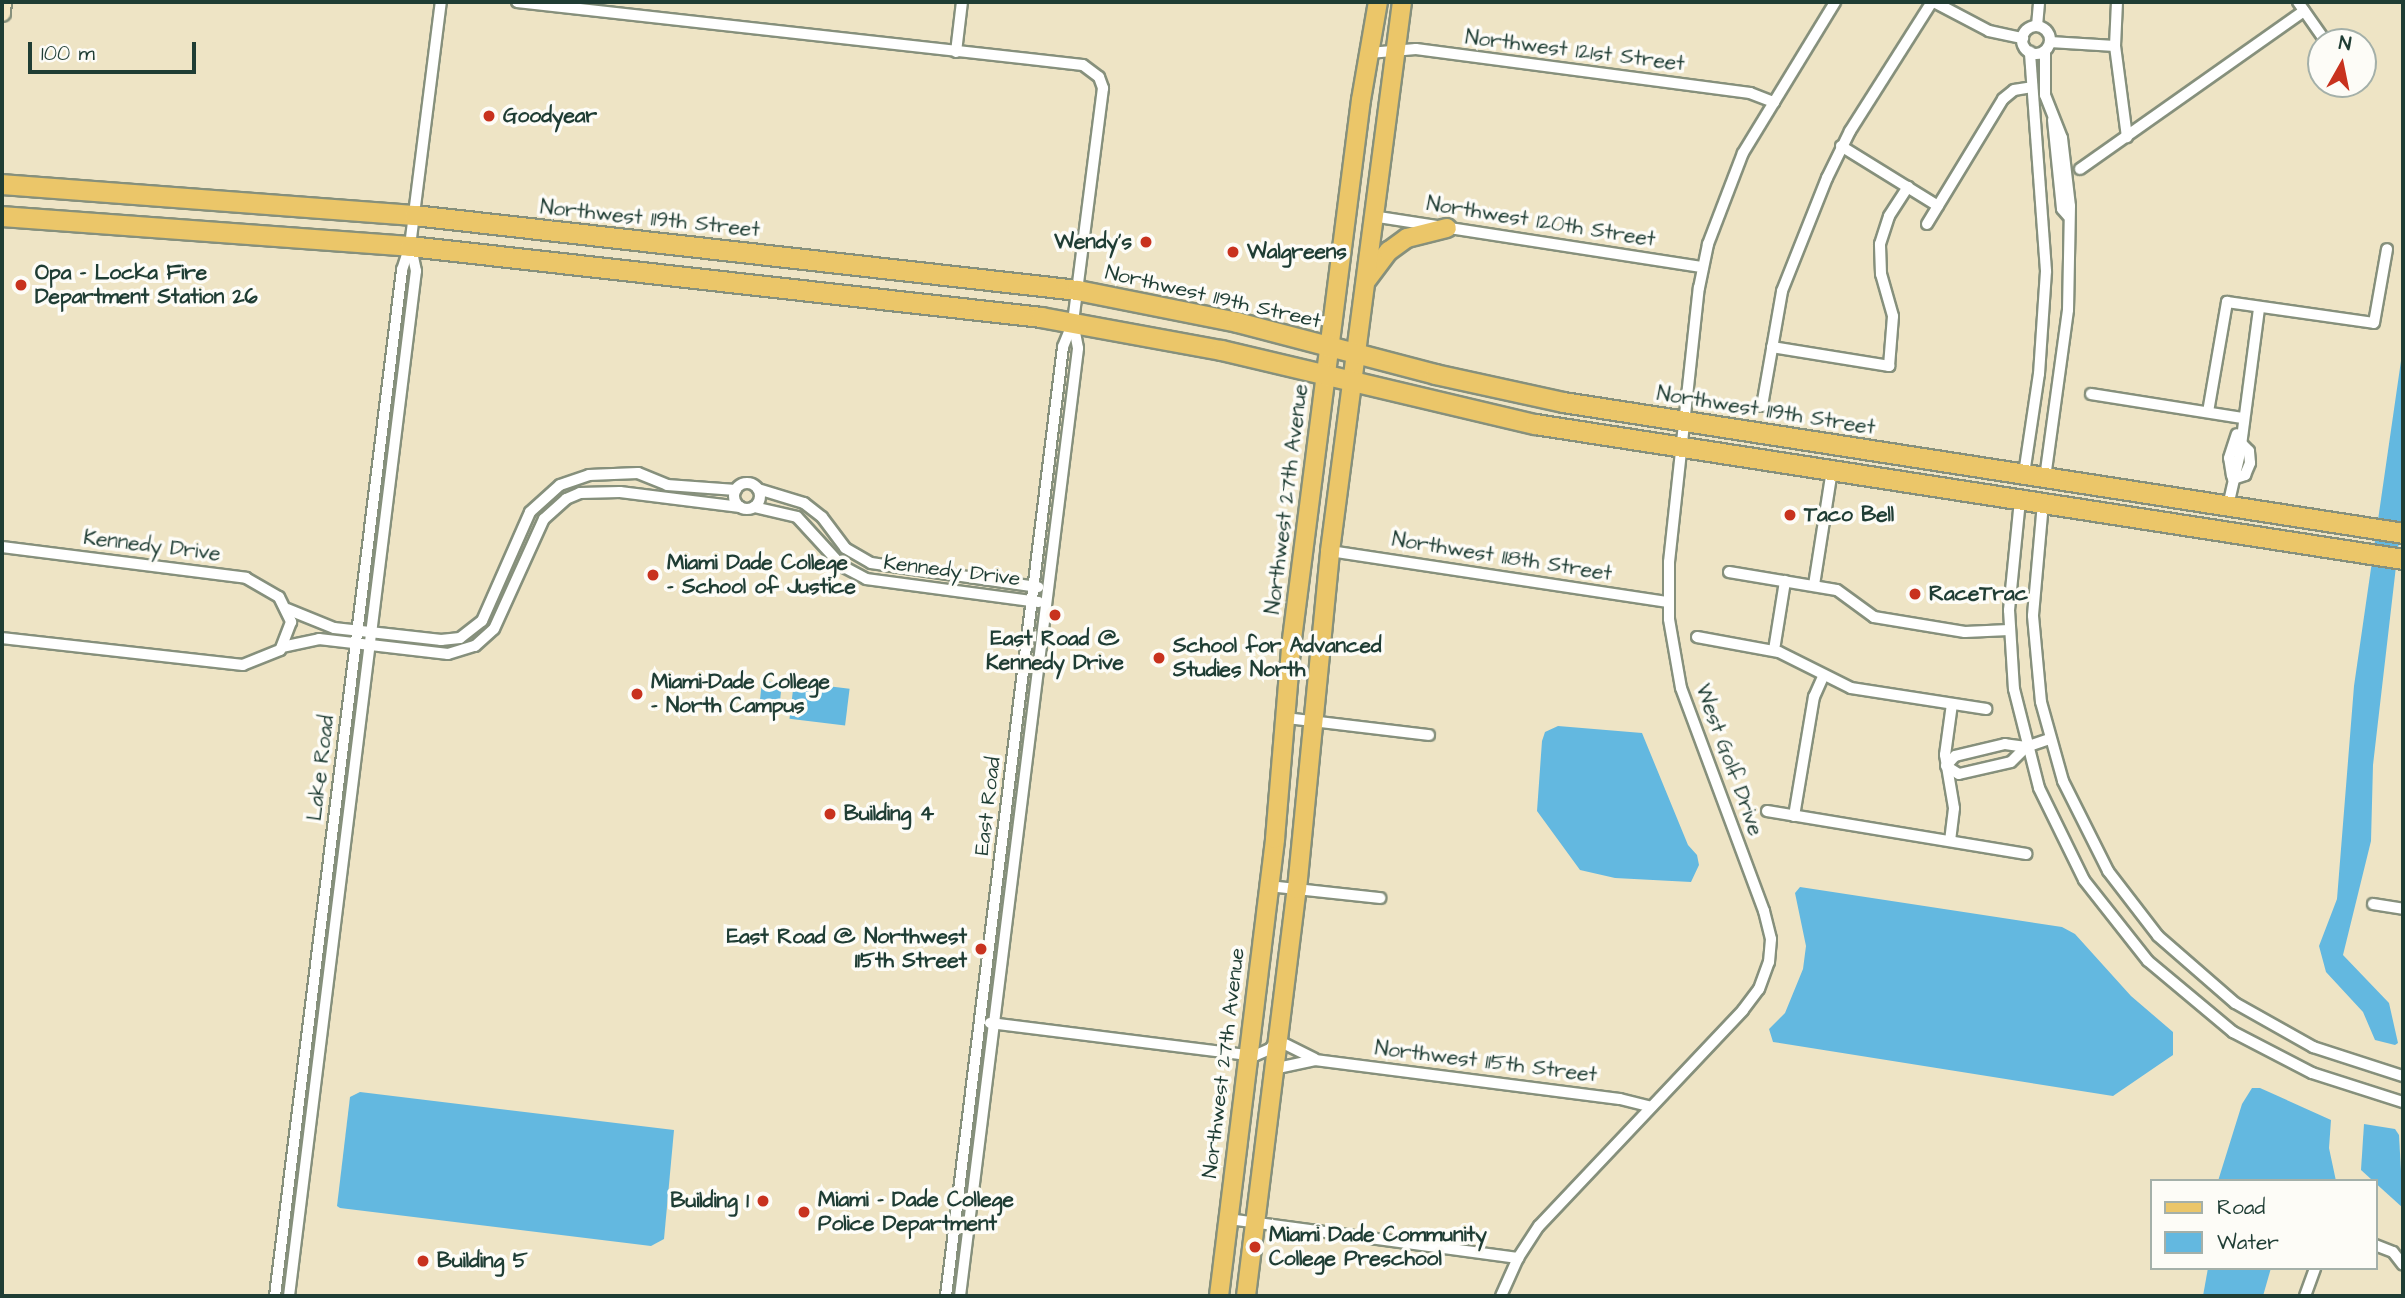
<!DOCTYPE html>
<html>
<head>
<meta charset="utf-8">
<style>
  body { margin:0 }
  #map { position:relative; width:2405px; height:1298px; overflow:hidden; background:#eee4c5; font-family:"Architects Daughter",sans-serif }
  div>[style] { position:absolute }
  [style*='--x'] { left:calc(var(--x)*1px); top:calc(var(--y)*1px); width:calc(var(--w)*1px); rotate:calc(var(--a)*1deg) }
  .water>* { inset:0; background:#63b8e0; transform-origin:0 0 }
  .roads { filter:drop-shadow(2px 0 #86907c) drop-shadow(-2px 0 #86907c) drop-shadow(0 2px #86907c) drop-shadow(0 -2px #86907c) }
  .street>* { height:10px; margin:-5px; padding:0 5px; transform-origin:5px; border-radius:5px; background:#fff }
  .street>.ring { margin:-5px; padding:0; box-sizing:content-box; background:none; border:10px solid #fff; border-radius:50% }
  .secondary>* { height:16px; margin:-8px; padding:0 8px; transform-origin:8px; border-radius:8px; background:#f7e8c3 }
  .primary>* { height:18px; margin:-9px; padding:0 9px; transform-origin:9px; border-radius:9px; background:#ebc669 }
  .highway>* { height:19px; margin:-9.5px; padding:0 9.5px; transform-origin:9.5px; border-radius:9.5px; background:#ebc669 }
  .dots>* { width:19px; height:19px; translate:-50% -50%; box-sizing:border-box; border:4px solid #fdfcf7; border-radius:50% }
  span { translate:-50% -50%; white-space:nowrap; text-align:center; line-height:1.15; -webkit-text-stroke:7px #fdfcf7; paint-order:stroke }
  .street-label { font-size:21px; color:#1f3d34 }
  .poi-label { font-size:21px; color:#1f3d34; font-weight:700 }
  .left { translate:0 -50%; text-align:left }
  .right { translate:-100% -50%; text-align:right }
  .frame { position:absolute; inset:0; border:4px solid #1f3d34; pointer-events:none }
  .legend { position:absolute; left:2150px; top:1179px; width:228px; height:91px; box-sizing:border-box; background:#fdfcf7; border:2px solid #a4b0a9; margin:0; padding:9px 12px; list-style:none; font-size:21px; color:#1f3d34 }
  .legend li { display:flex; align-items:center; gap:14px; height:35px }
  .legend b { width:35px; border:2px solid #a4b0a9 }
  .north { position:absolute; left:2307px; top:28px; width:70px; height:70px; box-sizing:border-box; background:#fdfcf7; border:2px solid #a4b0a9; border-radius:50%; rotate:9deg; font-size:19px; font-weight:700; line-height:28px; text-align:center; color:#1f3d34 }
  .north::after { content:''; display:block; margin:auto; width:24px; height:32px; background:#c8321e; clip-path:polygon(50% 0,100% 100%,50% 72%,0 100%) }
  .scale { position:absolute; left:28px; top:42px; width:168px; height:32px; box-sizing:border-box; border:4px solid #1f3d34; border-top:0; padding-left:9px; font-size:21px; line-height:24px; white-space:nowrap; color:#1f3d34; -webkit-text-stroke:5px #fdfcf7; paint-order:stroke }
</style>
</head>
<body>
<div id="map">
  <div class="water">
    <div style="clip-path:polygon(2403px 347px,2403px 506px,2373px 765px,2371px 841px,2343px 955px,2389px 1003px,2398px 1043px,2395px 1045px,2375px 1040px,2363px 1012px,2326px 972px,2319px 946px,2337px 899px,2354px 686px)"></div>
    <div style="left:762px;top:681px;width:20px;height:29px;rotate:6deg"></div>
    <div style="left:794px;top:682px;width:56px;height:37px;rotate:7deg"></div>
    <div style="clip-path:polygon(1558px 726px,1642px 733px,1688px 845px,1697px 855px,1699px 865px,1691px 882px,1615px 878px,1580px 870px,1537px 811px,1542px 741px,1545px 732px)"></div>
    <div style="clip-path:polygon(1800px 887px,2062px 927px,2075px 934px,2131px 996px,2173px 1032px,2173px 1055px,2113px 1096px,1773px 1042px,1769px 1029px,1785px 1013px,1803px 969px,1806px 946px,1795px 893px)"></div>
    <div style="clip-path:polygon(2252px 1088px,2260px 1088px,2331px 1120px,2329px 1148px,2336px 1181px,2218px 1181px,2242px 1104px)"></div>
    <div style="clip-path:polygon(360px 1092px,674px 1130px,664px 1239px,651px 1246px,340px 1208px,337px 1206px,350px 1097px)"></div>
    <div style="clip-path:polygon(2364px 1124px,2395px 1129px,2399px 1135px,2403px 1208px,2361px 1170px)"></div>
    <div style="clip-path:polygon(2208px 1268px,2271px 1268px,2263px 1296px,2203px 1296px)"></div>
  </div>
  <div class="roads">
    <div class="street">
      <div style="--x:517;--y:2;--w:569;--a:6.35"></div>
      <div style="--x:1083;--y:65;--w:20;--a:37"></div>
      <div style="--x:1099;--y:77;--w:12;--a:70"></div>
      <div style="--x:1103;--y:88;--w:236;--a:97.3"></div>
      <div style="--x:1073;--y:322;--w:27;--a:112"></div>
      <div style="--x:1063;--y:347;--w:956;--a:97.03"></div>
      <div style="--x:1934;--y:2;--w:62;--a:27.8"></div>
      <div style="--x:1989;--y:31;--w:35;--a:12"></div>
      <div style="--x:2117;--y:2;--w:44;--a:92.6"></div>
      <div style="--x:2115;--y:46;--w:92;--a:82.5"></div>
      <div style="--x:2298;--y:2;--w:49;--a:55"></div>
      <div style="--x:2037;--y:26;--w:24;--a:-85"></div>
      <div class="ring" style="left:2022px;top:26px;width:18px;height:18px"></div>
      <div style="--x:2050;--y:42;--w:65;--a:3.5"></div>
      <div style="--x:2045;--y:51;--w:44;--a:90"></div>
      <div style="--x:2045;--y:95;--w:46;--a:68.4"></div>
      <div style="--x:2062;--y:138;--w:68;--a:83.3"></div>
      <div style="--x:2070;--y:206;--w:104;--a:91.1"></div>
      <div style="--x:2068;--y:310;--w:169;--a:97.8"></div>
      <div style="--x:956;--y:52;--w:50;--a:-83.2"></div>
      <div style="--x:1369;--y:53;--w:47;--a:-4.9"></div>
      <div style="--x:1416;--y:49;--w:337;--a:7.5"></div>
      <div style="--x:1750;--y:93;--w:26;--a:21"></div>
      <div style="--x:2053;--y:120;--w:89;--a:84.2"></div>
      <div style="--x:2062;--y:209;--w:9;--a:49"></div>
      <div style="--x:1841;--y:146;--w:114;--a:31.7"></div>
      <div style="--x:2080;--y:169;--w:274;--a:-35.2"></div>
      <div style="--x:1372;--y:216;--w:335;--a:8.8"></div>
      <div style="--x:1927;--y:224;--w:146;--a:-58.7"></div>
      <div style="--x:2003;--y:99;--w:14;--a:-39"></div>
      <div style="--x:2014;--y:90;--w:18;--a:-9"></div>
      <div style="--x:1772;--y:347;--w:119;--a:9.2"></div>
      <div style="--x:1889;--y:366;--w:50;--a:-85.4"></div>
      <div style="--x:1893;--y:316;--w:44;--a:-105.9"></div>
      <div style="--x:1881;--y:274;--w:30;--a:-92"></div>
      <div style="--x:1880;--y:244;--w:29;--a:-72"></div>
      <div style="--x:1889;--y:216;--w:35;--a:-57"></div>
      <div style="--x:2091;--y:394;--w:153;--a:9"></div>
      <div style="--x:1762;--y:406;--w:117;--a:-80.1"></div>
      <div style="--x:1782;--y:291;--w:122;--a:-68.3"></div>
      <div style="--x:1827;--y:178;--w:52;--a:-63.9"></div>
      <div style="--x:1850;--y:131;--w:153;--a:-57.6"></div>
      <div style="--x:2208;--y:412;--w:112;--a:-80.2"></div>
      <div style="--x:2227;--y:302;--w:148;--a:8.1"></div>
      <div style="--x:2374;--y:323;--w:75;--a:-80"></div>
      <div style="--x:2024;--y:474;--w:101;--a:-81.5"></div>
      <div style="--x:2039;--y:374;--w:103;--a:-86.1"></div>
      <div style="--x:2046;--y:271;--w:220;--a:-94.2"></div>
      <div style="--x:2232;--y:476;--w:18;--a:-99"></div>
      <div style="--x:2229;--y:458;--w:25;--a:-72"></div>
      <div style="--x:2233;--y:479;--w:13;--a:-18"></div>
      <div style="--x:2245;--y:475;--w:13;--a:-67"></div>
      <div style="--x:2250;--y:463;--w:12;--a:-95"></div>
      <div style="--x:2249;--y:451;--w:13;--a:-135"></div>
      <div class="ring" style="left:734px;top:483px;width:16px;height:16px"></div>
      <div style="--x:758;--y:489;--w:48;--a:16.9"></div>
      <div style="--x:804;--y:503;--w:23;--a:38"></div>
      <div style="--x:822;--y:517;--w:39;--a:53"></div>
      <div style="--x:845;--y:548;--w:30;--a:30"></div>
      <div style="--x:871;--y:563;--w:169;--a:8.2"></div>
      <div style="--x:2020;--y:500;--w:111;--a:95.7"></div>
      <div style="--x:2009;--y:610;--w:79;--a:86.4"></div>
      <div style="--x:2014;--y:689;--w:102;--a:75.8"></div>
      <div style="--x:2039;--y:788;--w:102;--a:63.9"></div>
      <div style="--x:2084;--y:880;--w:103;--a:51.7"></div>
      <div style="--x:2148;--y:961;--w:111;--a:39.9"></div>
      <div style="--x:2233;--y:1032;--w:89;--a:27.4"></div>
      <div style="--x:2312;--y:1073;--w:96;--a:17.7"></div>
      <div style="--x:2043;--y:503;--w:113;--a:95.1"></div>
      <div style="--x:2033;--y:616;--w:86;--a:84.7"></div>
      <div style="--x:2041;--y:702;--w:82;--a:74.4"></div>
      <div style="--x:2063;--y:781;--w:101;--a:63.4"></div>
      <div style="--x:2108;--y:871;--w:82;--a:52.4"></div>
      <div style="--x:2158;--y:936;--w:102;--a:41"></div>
      <div style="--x:2235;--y:1003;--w:90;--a:29.4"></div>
      <div style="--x:2313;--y:1047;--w:95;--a:17.9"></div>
      <div style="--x:2228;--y:506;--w:54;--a:-77.2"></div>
      <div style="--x:2240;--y:453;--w:146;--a:-82.5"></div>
      <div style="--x:754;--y:507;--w:44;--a:13.1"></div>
      <div style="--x:797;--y:517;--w:67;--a:47.4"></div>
      <div style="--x:842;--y:566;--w:27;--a:28"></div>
      <div style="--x:866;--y:579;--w:174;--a:7.6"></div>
      <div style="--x:2;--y:547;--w:246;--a:7.2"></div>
      <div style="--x:246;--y:578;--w:38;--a:30"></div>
      <div style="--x:279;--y:597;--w:28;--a:64"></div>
      <div style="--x:291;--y:622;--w:30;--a:111"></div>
      <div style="--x:280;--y:650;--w:40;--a:158"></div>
      <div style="--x:243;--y:665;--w:243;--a:-173.6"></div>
      <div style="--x:1330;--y:551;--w:342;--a:8.6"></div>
      <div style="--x:1729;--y:572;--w:109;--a:9.5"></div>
      <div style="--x:1837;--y:590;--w:46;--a:36.1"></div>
      <div style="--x:1874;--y:617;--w:92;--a:9.4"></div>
      <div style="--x:1965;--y:632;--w:44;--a:-2.6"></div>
      <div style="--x:1814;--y:585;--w:116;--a:-81.1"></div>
      <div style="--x:287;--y:609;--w:51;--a:22"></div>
      <div style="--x:334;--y:628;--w:108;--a:6.4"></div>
      <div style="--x:441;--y:640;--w:19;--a:-6"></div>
      <div style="--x:460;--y:638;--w:28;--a:-38"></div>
      <div style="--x:482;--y:621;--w:119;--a:-66.2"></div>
      <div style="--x:530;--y:512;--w:40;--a:-42"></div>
      <div style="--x:560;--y:485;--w:31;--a:-19"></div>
      <div style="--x:589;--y:475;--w:49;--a:-2.3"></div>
      <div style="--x:638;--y:473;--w:31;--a:22"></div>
      <div style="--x:667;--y:485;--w:69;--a:4.1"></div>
      <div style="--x:1697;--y:637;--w:83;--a:10.4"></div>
      <div style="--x:1779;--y:652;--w:80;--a:26.6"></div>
      <div style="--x:1851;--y:688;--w:137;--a:8.8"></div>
      <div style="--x:282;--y:647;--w:38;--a:-12"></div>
      <div style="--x:319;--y:639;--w:130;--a:6.6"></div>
      <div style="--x:448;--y:654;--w:28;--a:-17"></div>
      <div style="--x:475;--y:646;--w:25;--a:-42"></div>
      <div style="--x:494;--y:629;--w:121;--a:-65.6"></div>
      <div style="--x:544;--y:519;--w:30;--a:-42"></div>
      <div style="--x:566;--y:499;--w:15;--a:-23"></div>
      <div style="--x:580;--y:493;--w:40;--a:-1.4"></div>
      <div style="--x:620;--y:492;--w:121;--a:7.1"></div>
      <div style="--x:1774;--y:650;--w:70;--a:-80.9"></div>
      <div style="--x:1286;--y:718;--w:144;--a:6.8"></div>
      <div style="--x:2026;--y:747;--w:21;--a:-172"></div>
      <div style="--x:2005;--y:744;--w:51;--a:166.5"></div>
      <div style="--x:1955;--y:756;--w:13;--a:132"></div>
      <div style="--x:1946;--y:766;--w:15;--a:32"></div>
      <div style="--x:1959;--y:774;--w:53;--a:-13"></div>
      <div style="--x:2011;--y:762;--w:21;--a:-45"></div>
      <div style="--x:2026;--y:747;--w:24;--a:-19"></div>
      <div style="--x:1767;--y:811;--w:263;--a:9.4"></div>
      <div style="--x:1794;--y:816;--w:121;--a:-80.5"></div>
      <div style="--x:1814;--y:697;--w:24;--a:-66"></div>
      <div style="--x:1950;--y:841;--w:33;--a:-83"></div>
      <div style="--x:1954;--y:808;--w:54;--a:-99.6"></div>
      <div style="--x:1945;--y:755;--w:51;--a:-82.2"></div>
      <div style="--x:1269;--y:886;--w:112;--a:6.2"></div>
      <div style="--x:2373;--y:904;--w:30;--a:9"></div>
      <div style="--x:990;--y:1023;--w:266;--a:7.1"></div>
      <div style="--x:1254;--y:1056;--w:17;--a:-24"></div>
      <div style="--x:1270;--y:1049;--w:11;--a:-52"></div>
      <div style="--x:1277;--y:1040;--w:42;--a:26.6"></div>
      <div style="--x:1273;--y:1069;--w:43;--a:-12.1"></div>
      <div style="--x:1315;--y:1060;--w:307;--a:7.3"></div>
      <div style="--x:1620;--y:1099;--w:32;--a:14"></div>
      <div style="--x:1229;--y:1219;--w:292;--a:7.7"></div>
      <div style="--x:2375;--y:1245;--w:19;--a:21"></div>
      <div style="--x:2393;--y:1252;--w:16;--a:52"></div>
      <div style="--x:275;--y:1296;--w:1034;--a:-82.94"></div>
      <div style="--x:402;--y:270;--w:25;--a:-72"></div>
      <div style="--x:410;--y:246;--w:246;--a:-82.8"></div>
      <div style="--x:289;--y:1296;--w:1033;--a:-82.94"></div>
      <div style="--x:416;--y:271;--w:25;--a:-102"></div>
      <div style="--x:960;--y:1296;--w:955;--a:-82.9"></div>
      <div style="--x:1078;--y:348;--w:26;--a:-101"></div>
      <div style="--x:1501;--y:1296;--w:42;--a:-65.9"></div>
      <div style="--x:1518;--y:1258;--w:38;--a:-57"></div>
      <div style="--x:1539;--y:1226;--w:297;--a:-46.6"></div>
      <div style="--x:1743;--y:1010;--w:26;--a:-53"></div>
      <div style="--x:1759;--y:989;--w:29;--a:-70"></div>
      <div style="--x:1769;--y:962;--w:23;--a:-85"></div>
      <div style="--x:1771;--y:939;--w:29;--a:-104"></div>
      <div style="--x:1764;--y:911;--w:238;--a:-110.4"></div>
      <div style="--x:1681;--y:688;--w:70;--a:-99.9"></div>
      <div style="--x:1669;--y:619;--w:57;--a:-90"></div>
      <div style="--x:1669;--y:562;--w:276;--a:-83.8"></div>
      <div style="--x:1699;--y:288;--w:45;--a:-78.4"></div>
      <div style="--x:1708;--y:244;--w:97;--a:-69"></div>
      <div style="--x:1743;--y:153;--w:177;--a:-58.6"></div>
      <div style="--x:2305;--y:1296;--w:30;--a:-70"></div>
    </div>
    <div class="secondary">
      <div style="--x:2;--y:13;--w:11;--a:-85"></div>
    </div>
    <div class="primary">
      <div style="--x:1366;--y:281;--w:38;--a:-53"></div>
      <div style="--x:1389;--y:251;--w:22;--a:-36"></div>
      <div style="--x:1407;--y:238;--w:41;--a:-14"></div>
      <div style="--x:1219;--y:1296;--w:460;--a:-83"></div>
      <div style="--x:1275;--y:839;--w:193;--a:-85.2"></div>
      <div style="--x:1291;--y:647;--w:551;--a:-82.71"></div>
      <div style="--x:1361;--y:100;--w:99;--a:-80.2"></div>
      <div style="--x:1246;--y:1296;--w:410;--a:-82.9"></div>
      <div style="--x:1297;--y:889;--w:340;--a:-84.4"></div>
      <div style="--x:1330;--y:551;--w:554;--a:-82.53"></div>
    </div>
    <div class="highway">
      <div style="--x:2;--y:184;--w:413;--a:4.3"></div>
      <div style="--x:414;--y:215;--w:667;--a:6.45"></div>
      <div style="--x:1077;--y:290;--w:163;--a:11.3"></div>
      <div style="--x:1237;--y:322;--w:205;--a:14.7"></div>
      <div style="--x:1435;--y:374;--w:131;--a:12.3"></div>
      <div style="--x:1563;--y:402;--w:850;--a:8.86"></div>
      <div style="--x:2;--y:216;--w:409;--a:4.2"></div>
      <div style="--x:410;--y:246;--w:635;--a:6.42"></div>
      <div style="--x:1041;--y:317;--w:183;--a:10.4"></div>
      <div style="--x:1221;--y:350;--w:323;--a:13.3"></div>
      <div style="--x:1535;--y:424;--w:878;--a:8.84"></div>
    </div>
  </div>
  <div class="dots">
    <div style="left:489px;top:116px;background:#c8321e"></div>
    <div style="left:1146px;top:242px;background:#c8321e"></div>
    <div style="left:1233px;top:252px;background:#c8321e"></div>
    <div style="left:21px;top:285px;background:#c8321e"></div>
    <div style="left:1790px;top:515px;background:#c8321e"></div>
    <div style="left:653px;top:575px;background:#c8321e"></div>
    <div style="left:1915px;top:594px;background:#c8321e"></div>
    <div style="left:1055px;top:615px;background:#c8321e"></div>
    <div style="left:1159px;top:658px;background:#c8321e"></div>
    <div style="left:637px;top:694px;background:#c8321e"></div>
    <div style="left:830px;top:814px;background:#c8321e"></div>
    <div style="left:981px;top:949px;background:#c8321e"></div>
    <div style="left:763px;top:1201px;background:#c8321e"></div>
    <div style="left:804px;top:1212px;background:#c8321e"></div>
    <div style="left:1255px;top:1247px;background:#c8321e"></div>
    <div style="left:423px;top:1261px;background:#c8321e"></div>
  </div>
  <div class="street-label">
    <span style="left:1575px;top:51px;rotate:7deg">Northwest 121st Street</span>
    <span style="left:650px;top:219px;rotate:6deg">Northwest 119th Street</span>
    <span style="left:1541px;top:222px;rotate:9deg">Northwest 120th Street</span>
    <span style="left:1213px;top:297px;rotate:13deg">Northwest 119th Street</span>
    <span style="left:1766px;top:411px;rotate:9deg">Northwest 119th Street</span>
    <span style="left:1287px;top:499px;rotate:-83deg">Northwest 27th Avenue</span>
    <span style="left:152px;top:546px;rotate:7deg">Kennedy Drive</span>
    <span style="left:1502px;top:557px;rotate:9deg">Northwest 118th Street</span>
    <span style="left:952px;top:571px;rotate:7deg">Kennedy Drive</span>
    <span style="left:1729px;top:760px;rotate:70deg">West Golf Drive</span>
    <span style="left:321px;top:768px;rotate:-83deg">Lake Road</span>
    <span style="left:988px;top:806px;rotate:-83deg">East Road</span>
    <span style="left:1486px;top:1062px;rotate:7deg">Northwest 115th Street</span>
    <span style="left:1224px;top:1063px;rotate:-83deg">Northwest 27th Avenue</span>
  </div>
  <div class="poi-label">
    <span class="left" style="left:503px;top:116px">Goodyear</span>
    <span class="right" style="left:1132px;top:242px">Wendy's</span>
    <span class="left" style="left:1247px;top:252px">Walgreens</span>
    <span class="left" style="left:35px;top:285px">Opa - Locka Fire<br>Department Station 26</span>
    <span class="left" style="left:1804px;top:515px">Taco Bell</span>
    <span class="left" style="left:667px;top:575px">Miami Dade College<br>- School of Justice</span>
    <span class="left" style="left:1929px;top:594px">RaceTrac</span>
    <span style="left:1055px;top:651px">East Road @<br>Kennedy Drive</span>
    <span class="left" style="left:1173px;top:658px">School for Advanced<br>Studies North</span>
    <span class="left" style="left:651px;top:694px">Miami-Dade College<br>- North Campus</span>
    <span class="left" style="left:844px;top:814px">Building 4</span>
    <span class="right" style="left:967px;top:949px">East Road @ Northwest<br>115th Street</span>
    <span class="left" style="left:818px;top:1212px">Miami - Dade College<br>Police Department</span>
    <span class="right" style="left:749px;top:1201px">Building 1</span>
    <span class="left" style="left:1269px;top:1247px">Miami Dade Community<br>College Preschool</span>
    <span class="left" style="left:437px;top:1261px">Building 5</span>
  </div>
  <div class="frame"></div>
  <ul class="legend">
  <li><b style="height:9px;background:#ebc669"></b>Road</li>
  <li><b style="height:19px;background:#63b8e0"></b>Water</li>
  </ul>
  <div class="north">N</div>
  <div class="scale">100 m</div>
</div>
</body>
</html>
